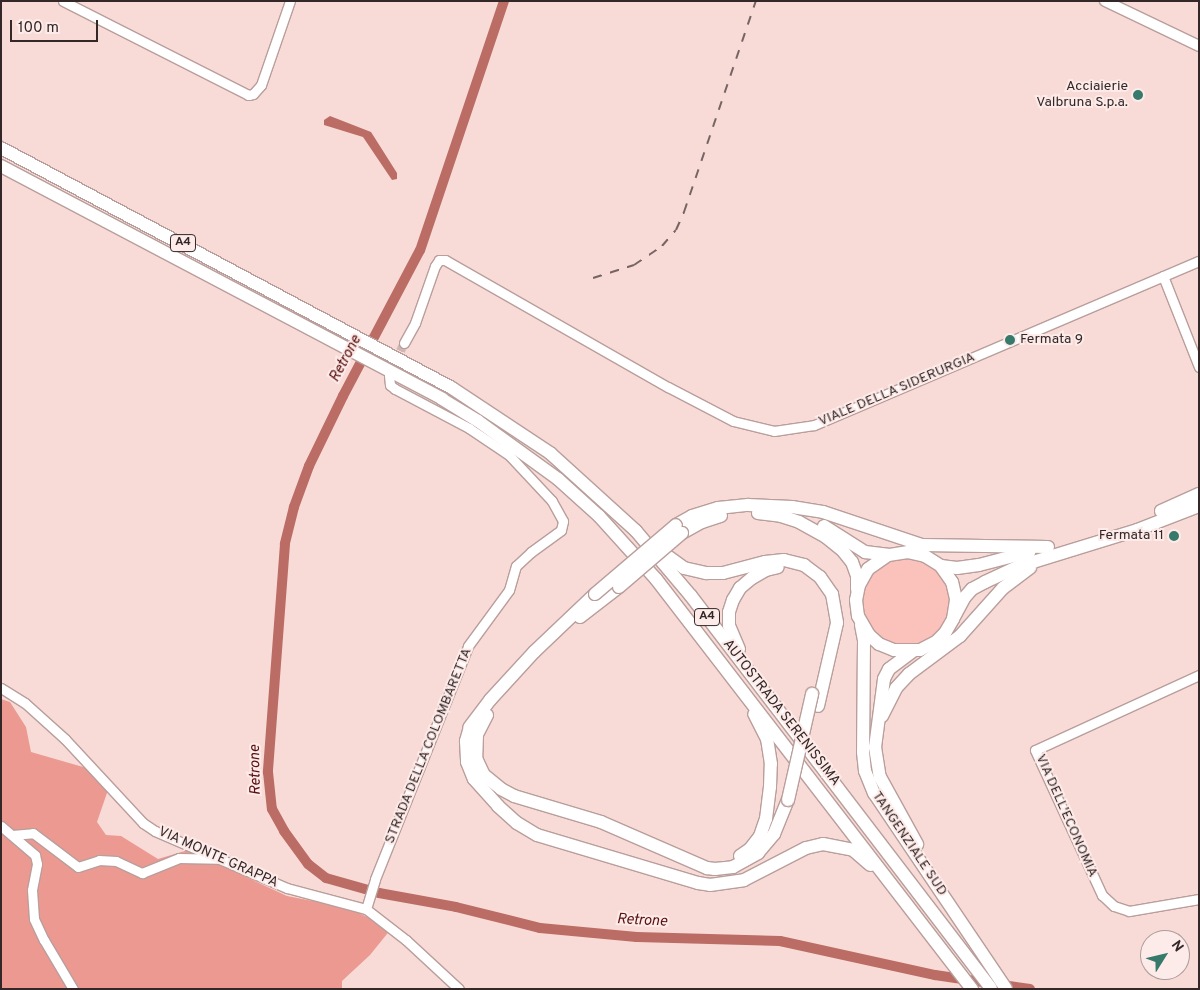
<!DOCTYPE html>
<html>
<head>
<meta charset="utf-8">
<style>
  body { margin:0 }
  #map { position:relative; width:1200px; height:990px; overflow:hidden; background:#f8dbd7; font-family:Overpass,sans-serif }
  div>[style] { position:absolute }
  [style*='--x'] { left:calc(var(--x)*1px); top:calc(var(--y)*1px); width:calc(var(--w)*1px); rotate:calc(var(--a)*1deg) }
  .green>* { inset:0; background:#fac2bb }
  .round { border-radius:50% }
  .forest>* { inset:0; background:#ec9991 }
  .water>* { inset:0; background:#bb6d65 }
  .river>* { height:10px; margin:-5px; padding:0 5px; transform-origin:5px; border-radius:5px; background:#bb6d65 }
  .minor-tunnel>* { height:9px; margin-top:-4.5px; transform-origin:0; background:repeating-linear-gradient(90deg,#d1b7b4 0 9px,transparent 0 13.5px) }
  .roads { filter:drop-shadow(1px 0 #b99e9b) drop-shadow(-1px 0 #b99e9b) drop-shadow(0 1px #b99e9b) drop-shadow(0 -1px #b99e9b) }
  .minor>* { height:9px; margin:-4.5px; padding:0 4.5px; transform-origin:4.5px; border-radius:4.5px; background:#fff }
  .major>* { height:10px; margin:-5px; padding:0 5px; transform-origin:5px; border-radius:5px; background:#fff }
  .highway>* { height:12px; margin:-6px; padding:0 6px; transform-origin:6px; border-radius:6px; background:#fff }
  .rail>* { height:2px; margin-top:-1px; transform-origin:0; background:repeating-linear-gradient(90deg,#756462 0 9px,transparent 0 18px) }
  .bridges { filter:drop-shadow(1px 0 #b99e9b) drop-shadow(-1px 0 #b99e9b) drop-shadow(0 1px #b99e9b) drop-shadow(0 -1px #b99e9b) }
  .highway-bridge>* { height:12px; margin:-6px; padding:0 6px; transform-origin:6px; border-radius:6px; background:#fff }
  .dots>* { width:14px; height:14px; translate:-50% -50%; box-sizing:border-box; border:2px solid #fdebe9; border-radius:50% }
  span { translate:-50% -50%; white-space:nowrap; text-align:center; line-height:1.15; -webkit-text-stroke:4px #fdebe9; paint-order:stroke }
  .shield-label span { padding:1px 4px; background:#fdebe9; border:1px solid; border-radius:4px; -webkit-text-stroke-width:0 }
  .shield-label { font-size:12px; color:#332827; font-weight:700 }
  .poi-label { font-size:14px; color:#332827 }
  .right { translate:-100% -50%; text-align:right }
  .left { translate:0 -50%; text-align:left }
  .street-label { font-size:14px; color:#332827 }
  .water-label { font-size:15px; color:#59100f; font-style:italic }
  .frame { position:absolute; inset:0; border:2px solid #332827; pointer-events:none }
  .north { position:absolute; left:1140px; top:930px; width:50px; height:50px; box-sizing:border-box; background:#fdebe9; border:1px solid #ac9d9b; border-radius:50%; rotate:54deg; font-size:14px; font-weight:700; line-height:20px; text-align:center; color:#332827 }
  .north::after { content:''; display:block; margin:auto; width:18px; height:22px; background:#37796a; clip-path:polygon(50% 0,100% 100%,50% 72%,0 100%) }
  .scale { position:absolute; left:10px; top:20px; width:88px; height:22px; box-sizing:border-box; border:2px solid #332827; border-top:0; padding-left:6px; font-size:15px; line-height:18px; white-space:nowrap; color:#332827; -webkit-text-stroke:4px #fdebe9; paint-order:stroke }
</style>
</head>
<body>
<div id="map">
  <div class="green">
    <div class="round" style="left:861px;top:558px;width:88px;height:88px"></div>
  </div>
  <div class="forest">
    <div style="clip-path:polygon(1px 699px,10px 702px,26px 727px,31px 752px,90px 769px,108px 790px,97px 822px,106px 835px,121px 836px,158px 859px,188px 850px,287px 896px,349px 908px,391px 929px,370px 955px,342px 981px,342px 989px,1px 989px)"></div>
  </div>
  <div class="water">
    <div style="clip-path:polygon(330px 116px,371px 132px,397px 173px,397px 179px,392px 180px,363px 137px,324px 125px,324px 120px)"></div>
  </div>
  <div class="river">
    <div style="--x:504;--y:1;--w:263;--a:108.6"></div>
    <div style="--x:420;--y:250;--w:165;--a:117.8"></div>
    <div style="--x:343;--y:396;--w:78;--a:115.9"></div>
    <div style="--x:309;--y:466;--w:44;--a:110.1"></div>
    <div style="--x:294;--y:507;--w:38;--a:104"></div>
    <div style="--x:285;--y:544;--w:229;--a:94.3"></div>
    <div style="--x:268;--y:772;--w:37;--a:84"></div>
    <div style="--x:272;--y:809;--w:25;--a:61"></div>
    <div style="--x:284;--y:831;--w:41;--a:54"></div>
    <div style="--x:308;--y:864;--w:23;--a:38"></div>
    <div style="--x:326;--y:878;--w:55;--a:15.8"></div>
    <div style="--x:379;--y:893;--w:78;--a:10.3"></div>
    <div style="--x:456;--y:907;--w:87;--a:14"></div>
    <div style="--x:540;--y:928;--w:97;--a:5.3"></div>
    <div style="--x:637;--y:937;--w:143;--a:1.6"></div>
    <div style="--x:780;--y:941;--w:159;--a:12.4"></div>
    <div style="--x:935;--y:975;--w:96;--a:8.4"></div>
  </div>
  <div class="minor-tunnel">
    <div style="--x:389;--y:375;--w:35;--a:-65"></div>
  </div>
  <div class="roads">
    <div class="minor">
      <div style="--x:63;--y:1;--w:208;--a:26.9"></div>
      <div style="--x:248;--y:95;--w:5;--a:-11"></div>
      <div style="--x:253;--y:94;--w:12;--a:-48"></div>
      <div style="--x:261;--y:85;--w:89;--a:-71"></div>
      <div style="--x:1163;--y:276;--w:98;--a:68.4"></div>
      <div style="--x:404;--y:343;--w:23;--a:-61"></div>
      <div style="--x:415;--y:323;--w:60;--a:-70.7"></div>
      <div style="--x:435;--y:266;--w:7;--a:-56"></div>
      <div style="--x:439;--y:260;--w:6;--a:0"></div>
      <div style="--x:445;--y:260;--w:257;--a:29.7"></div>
      <div style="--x:668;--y:387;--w:73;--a:27.6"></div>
      <div style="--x:733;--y:421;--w:42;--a:13.7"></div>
      <div style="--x:774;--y:431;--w:40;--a:-8.5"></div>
      <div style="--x:814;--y:425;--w:418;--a:-23.1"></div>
      <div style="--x:1199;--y:675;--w:180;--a:155.4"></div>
      <div style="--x:1035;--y:750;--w:160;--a:65.2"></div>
      <div style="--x:1102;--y:895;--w:16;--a:43"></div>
      <div style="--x:1114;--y:906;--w:16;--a:18"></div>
      <div style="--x:1129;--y:911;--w:71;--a:-9.7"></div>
      <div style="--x:1;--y:688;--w:28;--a:32"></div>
      <div style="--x:25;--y:703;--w:54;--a:42"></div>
      <div style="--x:65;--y:739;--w:115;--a:47.1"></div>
      <div style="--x:143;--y:823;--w:14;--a:34"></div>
      <div style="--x:155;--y:831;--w:144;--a:23.4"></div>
      <div style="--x:287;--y:888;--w:82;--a:14.9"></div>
      <div style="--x:366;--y:909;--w:51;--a:37.8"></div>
      <div style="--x:406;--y:940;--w:72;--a:42.8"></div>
      <div style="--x:1;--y:826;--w:45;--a:40.5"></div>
      <div style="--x:35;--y:855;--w:9;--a:77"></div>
      <div style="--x:37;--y:864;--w:26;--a:101"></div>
      <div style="--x:32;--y:890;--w:29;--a:86"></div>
      <div style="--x:34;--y:919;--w:23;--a:65"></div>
      <div style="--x:44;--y:940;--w:57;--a:59.4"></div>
      <div style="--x:12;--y:835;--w:21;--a:-5"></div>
      <div style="--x:33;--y:833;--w:56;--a:37.1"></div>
      <div style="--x:78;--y:867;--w:22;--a:-18"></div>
      <div style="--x:99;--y:860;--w:17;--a:3"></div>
      <div style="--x:116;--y:861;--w:29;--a:25"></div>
      <div style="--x:142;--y:873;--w:40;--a:-22"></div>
      <div style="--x:179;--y:858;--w:39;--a:1"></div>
      <div style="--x:366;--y:909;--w:31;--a:-73"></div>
      <div style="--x:375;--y:879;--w:251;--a:-68.2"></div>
      <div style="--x:468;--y:646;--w:69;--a:-53.8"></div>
      <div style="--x:509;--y:590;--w:25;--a:-74"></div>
      <div style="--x:516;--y:566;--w:21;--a:-43"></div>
      <div style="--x:531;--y:552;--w:37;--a:-36"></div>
      <div style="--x:561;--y:530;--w:9;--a:-77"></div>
      <div style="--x:563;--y:521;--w:23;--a:-119"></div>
      <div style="--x:552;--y:501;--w:63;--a:-133.1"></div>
      <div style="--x:509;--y:455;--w:48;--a:-146"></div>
      <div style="--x:469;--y:428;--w:84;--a:-152.2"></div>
      <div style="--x:395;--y:389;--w:6;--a:-141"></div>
      <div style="--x:390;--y:385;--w:10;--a:-96"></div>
    </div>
    <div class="major">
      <div style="--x:1105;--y:1;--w:104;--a:25.6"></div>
    </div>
    <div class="highway">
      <div style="--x:1;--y:148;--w:511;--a:28.02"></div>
      <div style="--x:452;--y:388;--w:118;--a:33.6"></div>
      <div style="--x:550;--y:453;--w:116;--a:42.2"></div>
      <div style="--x:636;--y:531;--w:85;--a:49.8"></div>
      <div style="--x:691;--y:596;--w:494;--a:52.6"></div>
      <div style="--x:1;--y:166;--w:499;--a:27.8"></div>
      <div style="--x:442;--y:399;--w:42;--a:31.4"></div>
      <div style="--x:478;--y:421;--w:99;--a:35.9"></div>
      <div style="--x:558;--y:479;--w:55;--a:42.1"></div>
      <div style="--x:599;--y:516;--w:85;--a:47.9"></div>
      <div style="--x:656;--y:579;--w:518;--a:52.38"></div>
      <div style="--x:1161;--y:511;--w:42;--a:-24.1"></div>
      <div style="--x:758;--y:513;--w:23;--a:7"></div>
      <div style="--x:781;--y:516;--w:19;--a:18"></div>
      <div style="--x:799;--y:522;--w:31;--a:29"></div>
      <div style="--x:826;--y:537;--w:22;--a:39"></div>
      <div style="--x:843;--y:551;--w:14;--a:51"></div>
      <div style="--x:852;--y:562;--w:15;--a:70"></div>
      <div style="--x:857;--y:576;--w:13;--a:90"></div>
      <div style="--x:676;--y:525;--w:18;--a:-29"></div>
      <div style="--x:692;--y:516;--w:27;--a:-17"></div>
      <div style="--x:718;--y:508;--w:30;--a:-6"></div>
      <div style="--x:748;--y:505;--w:44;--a:2.6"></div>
      <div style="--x:792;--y:507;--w:31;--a:9"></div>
      <div style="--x:823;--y:512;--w:104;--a:18.4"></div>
      <div style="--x:922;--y:545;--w:126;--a:0.9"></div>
      <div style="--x:824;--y:526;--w:49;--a:32.4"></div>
      <div style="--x:865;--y:552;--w:23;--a:7"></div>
      <div style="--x:682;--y:533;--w:23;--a:-29"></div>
      <div style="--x:702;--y:522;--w:20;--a:-18"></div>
      <div style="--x:662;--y:552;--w:27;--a:36"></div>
      <div style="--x:684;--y:568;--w:23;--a:13"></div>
      <div style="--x:706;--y:573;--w:17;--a:0"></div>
      <div style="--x:723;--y:573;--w:43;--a:-14.7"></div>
      <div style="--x:765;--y:562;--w:19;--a:-6"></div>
      <div style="--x:784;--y:560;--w:21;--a:14"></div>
      <div style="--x:804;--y:565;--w:20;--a:37"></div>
      <div style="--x:820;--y:577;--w:21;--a:55"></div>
      <div style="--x:832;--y:594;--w:29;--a:80"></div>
      <div style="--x:837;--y:623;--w:85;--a:102.9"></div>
      <div style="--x:941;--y:566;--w:16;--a:7"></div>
      <div style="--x:957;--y:568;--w:22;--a:-8"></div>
      <div style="--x:979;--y:565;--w:52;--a:-14.6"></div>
      <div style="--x:595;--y:594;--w:84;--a:136.4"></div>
      <div style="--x:534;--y:652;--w:65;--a:132.5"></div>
      <div style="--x:490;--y:700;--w:34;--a:127"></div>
      <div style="--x:470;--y:727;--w:15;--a:106"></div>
      <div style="--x:466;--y:741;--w:21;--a:87"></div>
      <div style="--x:467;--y:762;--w:18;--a:68"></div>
      <div style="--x:474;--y:779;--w:36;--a:48"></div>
      <div style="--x:498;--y:806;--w:25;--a:42"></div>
      <div style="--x:517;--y:823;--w:23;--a:31"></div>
      <div style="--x:537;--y:835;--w:168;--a:16.6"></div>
      <div style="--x:698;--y:883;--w:12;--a:9"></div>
      <div style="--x:710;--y:885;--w:34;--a:-8"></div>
      <div style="--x:744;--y:880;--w:70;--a:-27.3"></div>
      <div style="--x:806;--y:848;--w:17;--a:-13"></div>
      <div style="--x:823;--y:844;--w:31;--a:11"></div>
      <div style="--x:853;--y:850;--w:23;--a:41"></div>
      <div style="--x:580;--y:617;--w:49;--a:-37.6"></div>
      <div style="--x:953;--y:619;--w:20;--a:-81"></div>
      <div style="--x:956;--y:599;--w:17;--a:-103"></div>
      <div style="--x:952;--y:582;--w:19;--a:-125"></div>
      <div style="--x:941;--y:566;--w:19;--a:-148"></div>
      <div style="--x:925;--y:556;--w:17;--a:-167"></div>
      <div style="--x:908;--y:552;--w:20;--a:171"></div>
      <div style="--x:888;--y:555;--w:24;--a:145"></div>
      <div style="--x:868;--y:569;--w:18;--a:119"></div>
      <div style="--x:859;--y:585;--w:15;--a:101"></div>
      <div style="--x:856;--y:600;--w:16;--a:83"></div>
      <div style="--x:858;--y:616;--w:22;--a:60"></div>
      <div style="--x:869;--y:635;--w:13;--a:42"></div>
      <div style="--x:879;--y:644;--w:16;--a:22"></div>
      <div style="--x:894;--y:650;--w:26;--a:0"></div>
      <div style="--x:920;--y:650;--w:18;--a:-27"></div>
      <div style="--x:936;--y:642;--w:13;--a:-45"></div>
      <div style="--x:945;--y:633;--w:16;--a:-60"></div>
      <div style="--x:953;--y:619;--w:24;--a:-62"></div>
      <div style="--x:964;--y:598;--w:12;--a:-48"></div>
      <div style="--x:972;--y:589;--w:15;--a:-28"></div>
      <div style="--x:985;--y:582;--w:38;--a:-25"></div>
      <div style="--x:1020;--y:566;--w:122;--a:-17.1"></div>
      <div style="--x:1137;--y:530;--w:66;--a:-21.2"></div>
      <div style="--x:861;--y:625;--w:16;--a:79"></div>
      <div style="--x:864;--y:641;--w:111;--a:90.5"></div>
      <div style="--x:863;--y:752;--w:19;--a:84"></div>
      <div style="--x:865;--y:771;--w:24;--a:68"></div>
      <div style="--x:874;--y:793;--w:236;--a:56"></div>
      <div style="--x:739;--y:649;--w:25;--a:-113"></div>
      <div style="--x:729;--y:626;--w:14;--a:-90"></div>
      <div style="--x:729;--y:612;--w:13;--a:-72"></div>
      <div style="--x:733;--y:600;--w:14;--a:-60"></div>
      <div style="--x:740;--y:588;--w:16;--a:-40"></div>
      <div style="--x:752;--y:578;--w:16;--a:-30"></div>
      <div style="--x:766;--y:570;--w:12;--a:-14"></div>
      <div style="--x:913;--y:651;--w:30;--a:143"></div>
      <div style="--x:889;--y:669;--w:11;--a:117"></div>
      <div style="--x:884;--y:679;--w:69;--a:97.5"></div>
      <div style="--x:875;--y:747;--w:30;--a:81"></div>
      <div style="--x:880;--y:777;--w:77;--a:61.1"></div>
      <div style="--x:487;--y:715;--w:22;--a:117"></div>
      <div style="--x:477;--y:735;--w:23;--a:92"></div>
      <div style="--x:476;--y:758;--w:19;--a:65"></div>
      <div style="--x:484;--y:775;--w:22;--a:39"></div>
      <div style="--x:501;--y:789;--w:15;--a:28"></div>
      <div style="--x:514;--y:796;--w:91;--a:16.6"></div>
      <div style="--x:601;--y:822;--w:116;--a:23.5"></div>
      <div style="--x:707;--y:868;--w:8;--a:7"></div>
      <div style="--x:715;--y:869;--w:18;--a:-6"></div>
      <div style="--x:733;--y:867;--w:29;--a:-29"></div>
      <div style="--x:758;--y:853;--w:25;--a:-50"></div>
      <div style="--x:774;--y:834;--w:37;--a:-68"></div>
      <div style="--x:882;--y:716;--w:31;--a:-63"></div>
      <div style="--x:896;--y:688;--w:19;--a:-47"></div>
      <div style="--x:909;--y:674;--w:64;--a:-36.7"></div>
      <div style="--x:960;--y:636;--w:64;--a:-48.1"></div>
      <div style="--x:1003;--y:588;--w:34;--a:-37"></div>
      <div style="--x:740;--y:856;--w:12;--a:-35"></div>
      <div style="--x:750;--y:849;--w:16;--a:-52"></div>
      <div style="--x:760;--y:836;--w:18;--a:-71"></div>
      <div style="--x:766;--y:819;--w:32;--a:-83"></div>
      <div style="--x:770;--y:787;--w:23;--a:-88"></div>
      <div style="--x:771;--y:764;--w:25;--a:-99"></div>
      <div style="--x:767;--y:739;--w:28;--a:-117"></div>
    </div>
  </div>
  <div class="rail">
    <div style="--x:593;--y:278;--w:43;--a:-17.6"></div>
    <div style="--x:634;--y:265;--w:34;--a:-34"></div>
    <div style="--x:662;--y:246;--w:21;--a:-49"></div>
    <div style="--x:676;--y:230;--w:20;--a:-66"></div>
    <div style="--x:684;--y:212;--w:223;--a:-71.2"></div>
  </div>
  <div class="bridges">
    <div class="highway-bridge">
      <div style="--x:619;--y:587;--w:83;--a:-40.6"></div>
      <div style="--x:595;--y:594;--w:106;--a:-40.4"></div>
      <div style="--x:788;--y:800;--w:109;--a:-77.2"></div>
    </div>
  </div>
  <div class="dots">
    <div style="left:1138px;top:95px;background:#37796a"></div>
    <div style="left:1010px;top:340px;background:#37796a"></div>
    <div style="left:1174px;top:536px;background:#37796a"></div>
  </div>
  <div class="shield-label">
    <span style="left:183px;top:243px">A4</span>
    <span style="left:707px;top:617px">A4</span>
  </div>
  <div class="poi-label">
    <span class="right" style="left:1128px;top:95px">Acciaierie<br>Valbruna S.p.a.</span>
    <span class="left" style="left:1020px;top:340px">Fermata 9</span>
    <span class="right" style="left:1164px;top:536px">Fermata 11</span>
  </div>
  <div class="street-label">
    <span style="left:897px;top:390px;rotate:-23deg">VIALE DELLA SIDERURGIA</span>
    <span style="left:781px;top:713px;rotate:52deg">AUTOSTRADA SERENISSIMA</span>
    <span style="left:429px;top:746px;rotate:-68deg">STRADA DELLA COLOMBARETTA</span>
    <span style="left:1066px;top:816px;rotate:66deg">VIA DELL'ECONOMIA</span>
    <span style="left:909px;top:844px;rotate:56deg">TANGENZIALE SUD</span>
    <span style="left:218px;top:858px;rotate:24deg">VIA MONTE GRAPPA</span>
  </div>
  <div class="water-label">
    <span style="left:346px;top:359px;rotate:-62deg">Retrone</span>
    <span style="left:256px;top:770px;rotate:-91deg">Retrone</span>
    <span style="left:642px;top:921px;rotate:3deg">Retrone</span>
  </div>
  <div class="frame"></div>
  <div class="north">N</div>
  <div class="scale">100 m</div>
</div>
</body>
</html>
